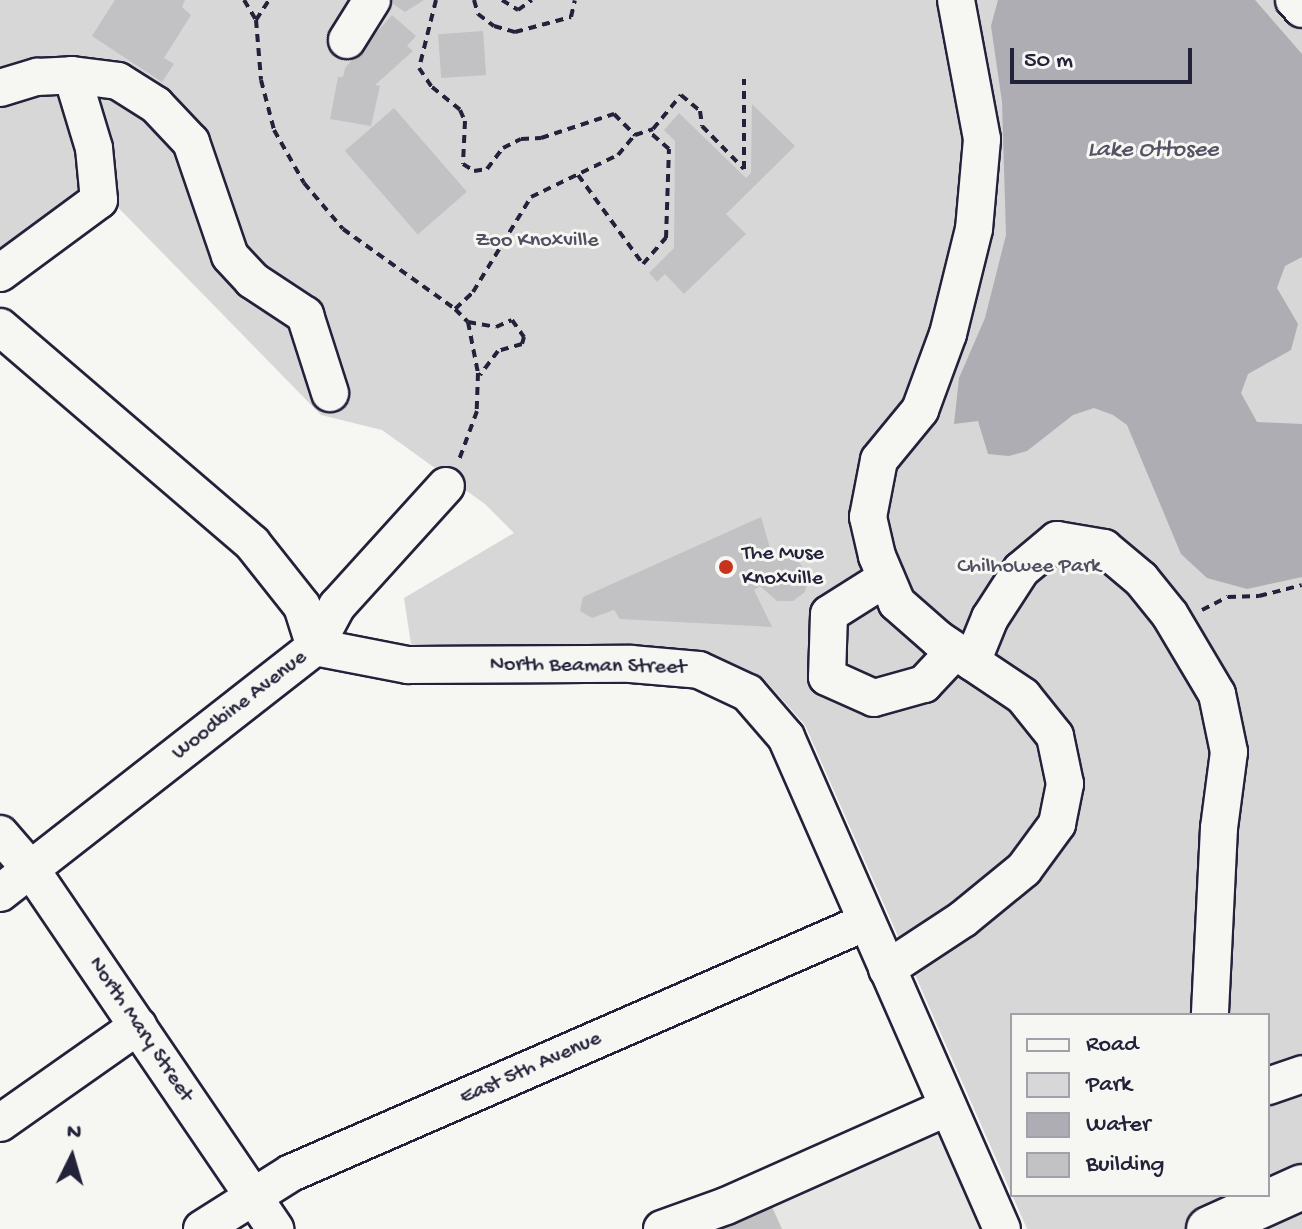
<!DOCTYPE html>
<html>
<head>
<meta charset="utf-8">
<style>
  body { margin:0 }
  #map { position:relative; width:1302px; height:1229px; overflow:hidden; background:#f6f6f2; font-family:"Gochi Hand",sans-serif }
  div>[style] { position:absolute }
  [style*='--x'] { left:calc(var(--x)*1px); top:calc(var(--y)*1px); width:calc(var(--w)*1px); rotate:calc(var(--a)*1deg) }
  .built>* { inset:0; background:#e6e6e4 }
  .green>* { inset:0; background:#d7d7d7 }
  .water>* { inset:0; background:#adadb3 }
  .building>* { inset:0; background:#c2c2c4; transform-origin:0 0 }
  .path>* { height:4px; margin-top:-2px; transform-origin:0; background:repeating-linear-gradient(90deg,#22223b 0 8px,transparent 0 14px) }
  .roads { filter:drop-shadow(2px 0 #22223b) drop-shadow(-2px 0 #22223b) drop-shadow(0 2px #22223b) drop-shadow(0 -2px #22223b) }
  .minor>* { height:36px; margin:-18px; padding:0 18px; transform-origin:18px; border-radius:18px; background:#f6f6f2 }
  .major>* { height:44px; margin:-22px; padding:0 22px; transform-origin:22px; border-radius:22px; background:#f6f6f2 }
  .dots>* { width:22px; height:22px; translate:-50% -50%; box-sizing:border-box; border:4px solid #f6f6f2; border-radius:50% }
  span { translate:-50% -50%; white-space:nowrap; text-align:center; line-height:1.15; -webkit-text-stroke:6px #f6f6f2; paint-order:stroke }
  .park-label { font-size:22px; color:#4f4f62 }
  .poi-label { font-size:22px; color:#22223b }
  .left { translate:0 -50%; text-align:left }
  .street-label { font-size:22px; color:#22223b }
  .water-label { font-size:24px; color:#535365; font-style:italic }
  .legend { position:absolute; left:1010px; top:1013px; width:260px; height:184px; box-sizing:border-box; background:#f6f6f2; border:2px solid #a1a1a9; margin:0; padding:10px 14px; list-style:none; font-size:24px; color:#22223b }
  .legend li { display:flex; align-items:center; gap:16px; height:40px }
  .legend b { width:40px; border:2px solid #a1a1a9 }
  .north { position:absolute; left:32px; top:1117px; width:80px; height:80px; -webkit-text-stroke:6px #f6f6f2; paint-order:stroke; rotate:5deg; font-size:22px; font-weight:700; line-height:32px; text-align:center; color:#22223b }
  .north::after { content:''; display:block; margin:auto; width:28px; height:36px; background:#22223b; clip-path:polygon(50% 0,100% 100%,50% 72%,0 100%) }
  .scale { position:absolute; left:1010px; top:48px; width:182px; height:36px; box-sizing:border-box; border:4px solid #22223b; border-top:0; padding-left:10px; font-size:24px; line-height:28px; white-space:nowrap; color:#22223b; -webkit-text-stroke:6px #f6f6f2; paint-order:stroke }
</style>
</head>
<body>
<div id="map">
  <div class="built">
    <div style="clip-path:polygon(932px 1115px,980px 1229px,662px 1229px)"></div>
  </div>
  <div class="green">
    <div style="clip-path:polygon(evenodd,0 0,1302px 0,1302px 1229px,1027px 1229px,805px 725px,763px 678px,702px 653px,411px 644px,404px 598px,514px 533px,485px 504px,382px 430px,321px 415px,102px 191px,0 266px,0 0,1012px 1015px,1268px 1015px,1268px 1195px,1012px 1195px,1012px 1015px)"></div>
  </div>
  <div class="water">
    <div style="clip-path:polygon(998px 0,1255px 0,1302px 54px,1302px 257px,1285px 266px,1277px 288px,1298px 324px,1291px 350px,1248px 374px,1241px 393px,1257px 422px,1302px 424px,1302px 577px,1247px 589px,1207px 578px,1181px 554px,1127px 425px,1113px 415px,1094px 408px,1073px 415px,1027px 451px,1009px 456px,988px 454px,978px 421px,954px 424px,959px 378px,985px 318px,1006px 235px,1002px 102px,991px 26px)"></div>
  </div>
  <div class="building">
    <div style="clip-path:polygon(115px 0,185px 0,182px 7px,191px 15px,164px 58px,174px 64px,162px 82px,92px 36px)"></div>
    <div style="clip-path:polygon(387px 0,424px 0,405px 12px)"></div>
    <div style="clip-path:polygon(392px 15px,416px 36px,407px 46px,413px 51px,375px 85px,380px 86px,371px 126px,330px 119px,338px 77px,343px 77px,345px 68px)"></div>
    <div style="left:483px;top:31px;width:44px;height:45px;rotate:86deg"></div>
    <div style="clip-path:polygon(752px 104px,795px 146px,726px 214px,746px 234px,684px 294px,665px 274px,657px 282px,649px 273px,674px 248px,675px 141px,664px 130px,679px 113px,746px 178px,751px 173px)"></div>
    <div style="left:394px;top:108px;width:111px;height:65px;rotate:49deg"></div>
    <div style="clip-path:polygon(761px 517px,772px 555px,797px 559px,808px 575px,805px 592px,793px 601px,777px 601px,760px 586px,754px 590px,772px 627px,620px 619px,614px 610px,592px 618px,580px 611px,583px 597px)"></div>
    <div style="clip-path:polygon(768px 1198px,782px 1229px,700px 1229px)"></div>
  </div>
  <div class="path">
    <div style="--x:244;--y:0;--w:23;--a:59"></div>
    <div style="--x:256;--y:20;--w:60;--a:85.2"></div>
    <div style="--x:261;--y:80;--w:52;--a:75.4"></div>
    <div style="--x:274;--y:130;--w:61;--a:60.5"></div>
    <div style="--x:304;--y:183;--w:60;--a:49.7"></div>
    <div style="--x:343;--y:229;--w:138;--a:35.5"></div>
    <div style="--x:455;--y:309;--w:25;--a:-43"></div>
    <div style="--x:473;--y:292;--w:111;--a:-58.6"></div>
    <div style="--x:531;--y:197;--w:97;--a:-25.8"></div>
    <div style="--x:618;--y:155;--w:26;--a:-50"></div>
    <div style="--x:635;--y:135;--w:19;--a:-18"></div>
    <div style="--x:653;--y:129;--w:44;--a:-50.5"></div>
    <div style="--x:681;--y:95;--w:25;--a:40"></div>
    <div style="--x:700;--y:111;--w:15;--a:82"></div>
    <div style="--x:702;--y:126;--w:60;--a:45.7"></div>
    <div style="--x:744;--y:169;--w:90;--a:-90"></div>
    <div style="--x:436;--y:0;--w:70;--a:104"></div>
    <div style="--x:419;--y:68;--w:23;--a:56"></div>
    <div style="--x:432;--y:87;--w:36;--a:39"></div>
    <div style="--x:460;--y:110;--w:12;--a:66"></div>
    <div style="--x:465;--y:121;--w:43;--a:92.7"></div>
    <div style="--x:463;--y:164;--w:13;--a:32"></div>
    <div style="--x:474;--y:171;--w:13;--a:-9"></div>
    <div style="--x:487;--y:169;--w:26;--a:-53"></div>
    <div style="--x:503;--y:148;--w:20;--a:-27"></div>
    <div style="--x:521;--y:139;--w:20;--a:-3"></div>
    <div style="--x:541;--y:138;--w:77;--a:-18.2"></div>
    <div style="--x:614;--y:114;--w:30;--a:45"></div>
    <div style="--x:474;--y:0;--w:15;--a:74"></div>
    <div style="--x:478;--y:14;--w:20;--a:37"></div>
    <div style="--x:494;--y:26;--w:22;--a:16"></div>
    <div style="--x:515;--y:32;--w:58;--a:-15"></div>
    <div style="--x:571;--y:17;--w:17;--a:-77"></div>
    <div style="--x:502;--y:0;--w:19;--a:32"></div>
    <div style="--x:518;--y:10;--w:17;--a:-36"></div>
    <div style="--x:256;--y:20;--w:24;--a:-57"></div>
    <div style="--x:578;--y:175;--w:110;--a:53.9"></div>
    <div style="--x:643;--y:264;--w:35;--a:-49"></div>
    <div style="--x:666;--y:238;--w:89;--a:-88.1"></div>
    <div style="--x:669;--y:149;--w:28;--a:-139"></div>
    <div style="--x:455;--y:309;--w:18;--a:45"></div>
    <div style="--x:468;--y:322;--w:52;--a:78.9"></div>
    <div style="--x:478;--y:373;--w:38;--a:92"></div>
    <div style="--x:477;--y:411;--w:52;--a:110.2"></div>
    <div style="--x:468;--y:322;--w:28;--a:10"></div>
    <div style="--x:496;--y:327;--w:17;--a:-24"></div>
    <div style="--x:512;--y:320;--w:21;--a:55"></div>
    <div style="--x:524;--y:337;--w:7;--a:106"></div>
    <div style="--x:522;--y:344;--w:25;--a:164"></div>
    <div style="--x:498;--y:351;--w:30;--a:127"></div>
    <div style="--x:1202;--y:610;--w:29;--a:-27"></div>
    <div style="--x:1228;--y:597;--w:31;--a:-2"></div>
    <div style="--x:1259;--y:596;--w:44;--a:-14.3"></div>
  </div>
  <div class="roads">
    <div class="minor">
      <div style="--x:1294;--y:0;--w:12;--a:48"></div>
      <div style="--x:347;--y:40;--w:47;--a:-58"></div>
      <div style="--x:0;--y:88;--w:39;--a:-17"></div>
      <div style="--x:37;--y:77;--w:35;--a:-3"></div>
      <div style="--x:72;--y:75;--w:46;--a:7.4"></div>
      <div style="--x:118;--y:81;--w:45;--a:32.3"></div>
      <div style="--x:156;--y:105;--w:51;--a:46.6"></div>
      <div style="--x:191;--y:142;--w:120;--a:71.1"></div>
      <div style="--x:230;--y:256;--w:33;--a:47"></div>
      <div style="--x:252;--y:280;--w:64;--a:33.4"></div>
      <div style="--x:305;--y:315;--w:82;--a:72.2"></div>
      <div style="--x:0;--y:273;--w:123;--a:-36.4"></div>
      <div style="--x:99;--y:200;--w:52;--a:-95.5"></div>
      <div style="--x:94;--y:148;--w:76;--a:-106.8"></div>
      <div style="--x:0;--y:327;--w:332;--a:40.6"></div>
      <div style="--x:252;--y:543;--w:80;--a:51.6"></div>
      <div style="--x:302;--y:606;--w:43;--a:72.4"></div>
      <div style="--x:315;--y:647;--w:95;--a:11"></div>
      <div style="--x:408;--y:665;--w:223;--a:-0.3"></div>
      <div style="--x:631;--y:664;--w:68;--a:5"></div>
      <div style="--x:699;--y:670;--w:54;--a:25.1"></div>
      <div style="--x:748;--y:693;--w:58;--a:49.2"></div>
      <div style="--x:786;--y:737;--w:537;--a:66.3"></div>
      <div style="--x:886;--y:578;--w:67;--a:147.7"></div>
      <div style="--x:829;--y:614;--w:63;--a:91.8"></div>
      <div style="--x:827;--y:677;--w:51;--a:24.1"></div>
      <div style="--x:874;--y:698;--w:52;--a:-15.6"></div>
      <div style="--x:924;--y:684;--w:45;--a:-46.8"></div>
      <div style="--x:972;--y:662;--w:48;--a:-67.8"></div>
      <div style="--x:990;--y:618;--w:57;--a:-57.1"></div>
      <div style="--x:1021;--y:570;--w:47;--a:-39.8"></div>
      <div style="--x:1057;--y:540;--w:48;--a:9.7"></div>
      <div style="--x:1104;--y:548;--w:48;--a:40"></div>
      <div style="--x:1141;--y:579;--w:46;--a:51.1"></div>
      <div style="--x:1170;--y:615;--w:92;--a:59.3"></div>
      <div style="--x:1217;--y:694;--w:59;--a:78.3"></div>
      <div style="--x:1229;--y:752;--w:77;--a:97.5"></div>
      <div style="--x:1219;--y:828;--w:187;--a:92.8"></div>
      <div style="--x:0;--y:834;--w:49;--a:49.1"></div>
      <div style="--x:32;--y:871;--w:433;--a:55.8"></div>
      <div style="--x:0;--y:893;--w:400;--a:-38"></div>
      <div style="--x:315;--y:647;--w:47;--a:-61.8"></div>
      <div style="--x:337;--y:606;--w:162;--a:-47.8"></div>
      <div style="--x:887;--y:969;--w:91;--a:-33.3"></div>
      <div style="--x:963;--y:919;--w:79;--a:-39.3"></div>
      <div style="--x:1024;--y:869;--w:56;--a:-53.7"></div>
      <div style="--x:1057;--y:824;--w:41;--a:-78.7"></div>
      <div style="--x:1065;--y:784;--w:49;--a:-101.8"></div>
      <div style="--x:1055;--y:736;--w:51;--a:-128.7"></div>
      <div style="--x:1023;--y:696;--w:102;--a:-146.2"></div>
      <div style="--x:938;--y:639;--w:55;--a:-138.7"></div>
      <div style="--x:897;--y:603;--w:51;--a:-113.1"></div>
      <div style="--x:877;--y:556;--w:40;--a:-103"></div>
      <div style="--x:868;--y:517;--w:58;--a:-79.1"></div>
      <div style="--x:879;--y:460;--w:65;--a:-50.6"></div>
      <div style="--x:920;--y:410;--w:81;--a:-69.8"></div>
      <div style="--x:948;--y:334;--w:108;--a:-76.1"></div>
      <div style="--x:974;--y:229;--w:90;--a:-84.9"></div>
      <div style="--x:982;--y:139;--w:141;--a:-100.6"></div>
      <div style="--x:1268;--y:1086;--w:36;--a:-19"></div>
      <div style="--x:0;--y:1123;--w:169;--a:-35.1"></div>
      <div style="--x:202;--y:1229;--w:105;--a:-32.2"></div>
      <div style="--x:291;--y:1173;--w:627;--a:-23.58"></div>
      <div style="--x:662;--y:1229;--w:68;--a:-19.8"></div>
      <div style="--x:726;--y:1206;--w:243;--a:-24"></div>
    </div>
    <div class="major">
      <div style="--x:1209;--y:1229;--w:102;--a:-24.3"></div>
    </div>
  </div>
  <div class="dots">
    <div style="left:726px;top:567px;background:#c8321e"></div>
  </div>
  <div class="park-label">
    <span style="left:537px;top:242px">Zoo Knoxville</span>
    <span style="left:1029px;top:568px">Chilhowee Park</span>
  </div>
  <div class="poi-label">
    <span class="left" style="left:742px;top:567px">The Muse<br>Knoxville</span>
  </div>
  <div class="street-label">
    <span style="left:588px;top:667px;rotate:1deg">North Beaman Street</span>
    <span style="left:240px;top:706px;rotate:-38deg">Woodbine Avenue</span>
    <span style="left:140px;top:1030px;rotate:56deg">North Mary Street</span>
    <span style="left:531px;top:1069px;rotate:-24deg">East 5th Avenue</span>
  </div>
  <div class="water-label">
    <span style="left:1153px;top:151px">Lake Ottosee</span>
  </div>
  <ul class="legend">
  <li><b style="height:10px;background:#f6f6f2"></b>Road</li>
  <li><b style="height:22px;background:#d7d7d7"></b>Park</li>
  <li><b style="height:22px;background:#adadb3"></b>Water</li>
  <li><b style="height:22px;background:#c2c2c4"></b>Building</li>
  </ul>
  <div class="north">N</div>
  <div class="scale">50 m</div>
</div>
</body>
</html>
